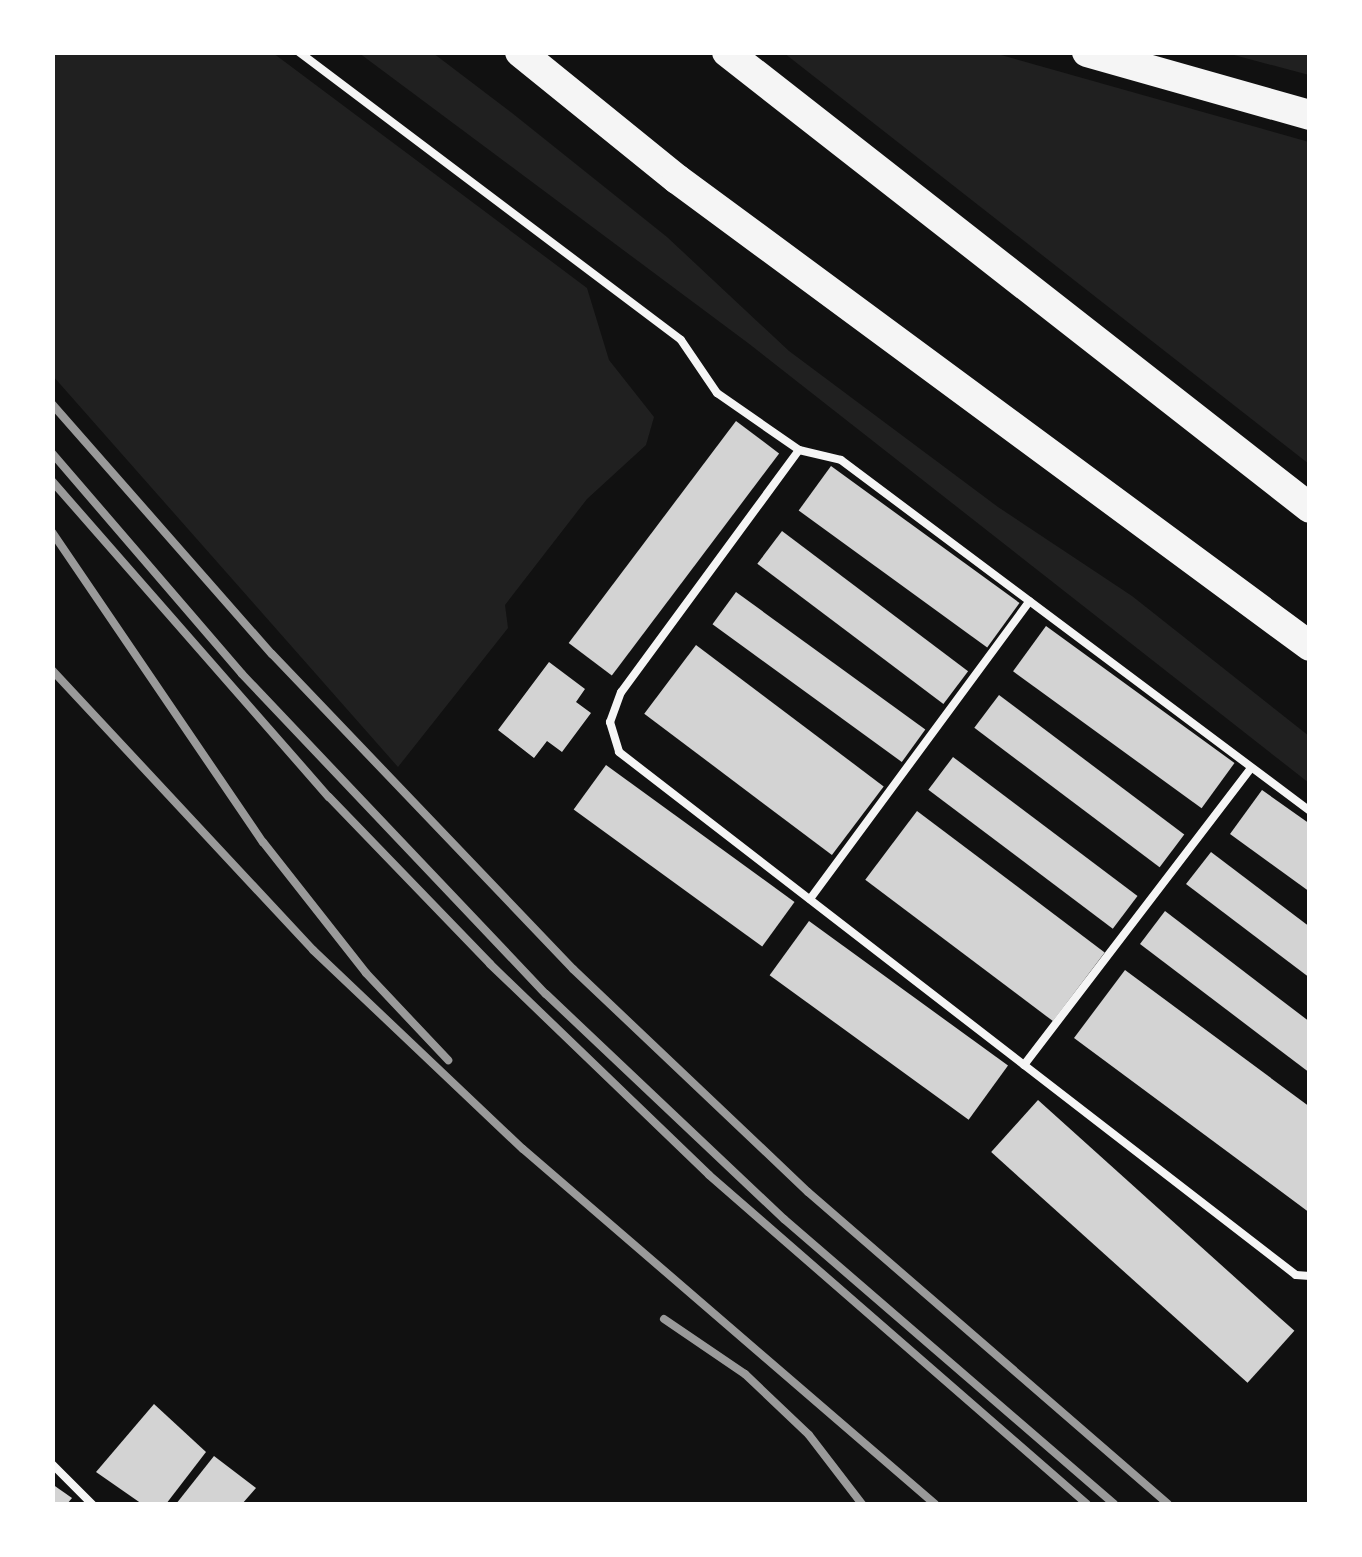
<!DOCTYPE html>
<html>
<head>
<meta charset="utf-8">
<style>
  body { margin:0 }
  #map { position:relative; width:1362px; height:1557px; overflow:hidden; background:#111; font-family:Montserrat,sans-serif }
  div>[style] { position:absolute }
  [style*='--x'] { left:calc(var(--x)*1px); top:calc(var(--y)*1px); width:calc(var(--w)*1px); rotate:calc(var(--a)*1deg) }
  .green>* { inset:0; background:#202020 }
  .building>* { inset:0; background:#d3d3d3; transform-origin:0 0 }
  .service>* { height:8px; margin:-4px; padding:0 4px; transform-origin:4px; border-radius:4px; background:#f5f5f5 }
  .motorway>* { height:30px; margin:-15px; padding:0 15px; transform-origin:15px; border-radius:15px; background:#f5f5f5 }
  .rail>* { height:8px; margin:-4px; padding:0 4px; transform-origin:4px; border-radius:4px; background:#9a9a9a }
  span { translate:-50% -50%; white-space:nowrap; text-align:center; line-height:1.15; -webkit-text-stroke:8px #fff; paint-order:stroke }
  .frame { position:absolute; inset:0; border:55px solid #fff; pointer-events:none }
</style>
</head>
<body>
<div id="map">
  <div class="green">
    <div style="clip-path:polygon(52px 53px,273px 53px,587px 288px,609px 360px,654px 417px,646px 445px,587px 499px,505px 605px,508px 628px,398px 767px,53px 376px)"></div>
    <div style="clip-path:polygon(359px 53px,433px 53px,512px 113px,667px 237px,789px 351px,998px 507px,1132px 596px,1309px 736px,1309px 783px,748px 343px)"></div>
    <div style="clip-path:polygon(784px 53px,994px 53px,1309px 142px,1309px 464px)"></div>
    <div style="clip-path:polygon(1224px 53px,1309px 53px,1309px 75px,1234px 55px)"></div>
  </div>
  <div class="building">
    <div style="left:736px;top:421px;width:54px;height:278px;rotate:37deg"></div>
    <div style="left:831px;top:466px;width:233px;height:55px;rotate:36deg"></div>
    <div style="left:782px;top:531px;width:233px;height:41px;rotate:37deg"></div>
    <div style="left:736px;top:592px;width:234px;height:40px;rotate:36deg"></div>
    <div style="left:1046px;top:626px;width:233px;height:56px;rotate:36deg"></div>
    <div style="left:696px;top:645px;width:235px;height:86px;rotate:37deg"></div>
    <div style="clip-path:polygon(549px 662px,585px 689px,576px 702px,591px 713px,562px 752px,547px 741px,534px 758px,498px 730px)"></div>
    <div style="left:999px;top:695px;width:232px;height:41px;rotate:37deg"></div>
    <div style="left:953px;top:757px;width:231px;height:41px;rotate:37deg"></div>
    <div style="left:606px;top:765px;width:233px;height:55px;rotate:36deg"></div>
    <div style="clip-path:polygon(1262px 790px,1310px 824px,1310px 892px,1230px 834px)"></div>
    <div style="left:917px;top:811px;width:235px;height:86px;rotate:37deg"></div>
    <div style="clip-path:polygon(1211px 852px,1310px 927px,1310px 978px,1186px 884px)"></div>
    <div style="clip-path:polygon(1165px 911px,1310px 1022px,1310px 1073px,1140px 944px)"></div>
    <div style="left:809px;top:921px;width:246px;height:67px;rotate:36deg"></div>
    <div style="clip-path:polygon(1125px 970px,1310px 1107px,1310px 1213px,1074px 1038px)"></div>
    <div style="left:1038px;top:1100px;width:345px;height:70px;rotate:42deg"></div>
    <div style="clip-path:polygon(154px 1404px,206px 1452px,166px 1504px,142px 1504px,96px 1472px)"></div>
    <div style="clip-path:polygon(214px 1456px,256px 1488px,242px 1504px,176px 1504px)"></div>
    <div style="clip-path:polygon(52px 1484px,72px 1498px,67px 1504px,52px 1504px)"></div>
  </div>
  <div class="service">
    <div style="--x:299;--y:52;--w:478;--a:37"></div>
    <div style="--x:681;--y:340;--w:64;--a:55.8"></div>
    <div style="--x:717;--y:393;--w:100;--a:34.8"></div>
    <div style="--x:799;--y:450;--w:43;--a:13.4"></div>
    <div style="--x:841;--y:460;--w:586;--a:36.81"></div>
    <div style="--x:799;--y:450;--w:300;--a:126.3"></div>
    <div style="--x:621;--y:692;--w:32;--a:110"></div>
    <div style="--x:610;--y:722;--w:31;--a:73"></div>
    <div style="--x:619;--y:752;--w:855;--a:37.69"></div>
    <div style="--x:1296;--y:1275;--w:14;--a:4"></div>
    <div style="--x:810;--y:899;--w:370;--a:-53.6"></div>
    <div style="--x:1024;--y:1065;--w:374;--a:-52.6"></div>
    <div style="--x:52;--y:1464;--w:57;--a:45"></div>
  </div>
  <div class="motorway">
    <div style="--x:520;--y:52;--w:202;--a:39"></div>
    <div style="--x:677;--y:179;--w:787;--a:36.42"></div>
    <div style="--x:727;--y:52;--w:740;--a:38.03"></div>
    <div style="--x:1087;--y:52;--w:232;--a:15.8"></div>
  </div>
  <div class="rail">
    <div style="--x:52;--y:404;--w:333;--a:48.7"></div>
    <div style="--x:272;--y:654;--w:436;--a:46.3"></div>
    <div style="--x:573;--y:969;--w:324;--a:43.5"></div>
    <div style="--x:808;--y:1192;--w:476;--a:40.9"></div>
    <div style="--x:52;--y:453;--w:291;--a:49.3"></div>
    <div style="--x:242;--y:674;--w:441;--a:46.5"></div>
    <div style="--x:546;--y:994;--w:328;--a:43.4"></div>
    <div style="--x:784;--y:1219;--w:436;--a:40.8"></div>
    <div style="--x:52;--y:481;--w:420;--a:48.8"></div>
    <div style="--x:329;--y:797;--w:232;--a:46"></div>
    <div style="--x:490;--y:964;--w:304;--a:43.9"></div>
    <div style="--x:709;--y:1175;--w:501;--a:41.04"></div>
    <div style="--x:52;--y:532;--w:375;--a:55.8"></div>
    <div style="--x:263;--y:842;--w:167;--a:51.8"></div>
    <div style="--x:366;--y:973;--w:120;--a:46.7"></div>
    <div style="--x:52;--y:670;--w:383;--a:47"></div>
    <div style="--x:313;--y:950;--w:289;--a:43.5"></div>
    <div style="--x:523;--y:1149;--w:544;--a:40.75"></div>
    <div style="--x:664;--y:1319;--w:98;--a:34.2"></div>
    <div style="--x:745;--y:1374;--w:88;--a:43.6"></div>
    <div style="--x:809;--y:1435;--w:87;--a:52.5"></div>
  </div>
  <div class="frame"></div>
</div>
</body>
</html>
